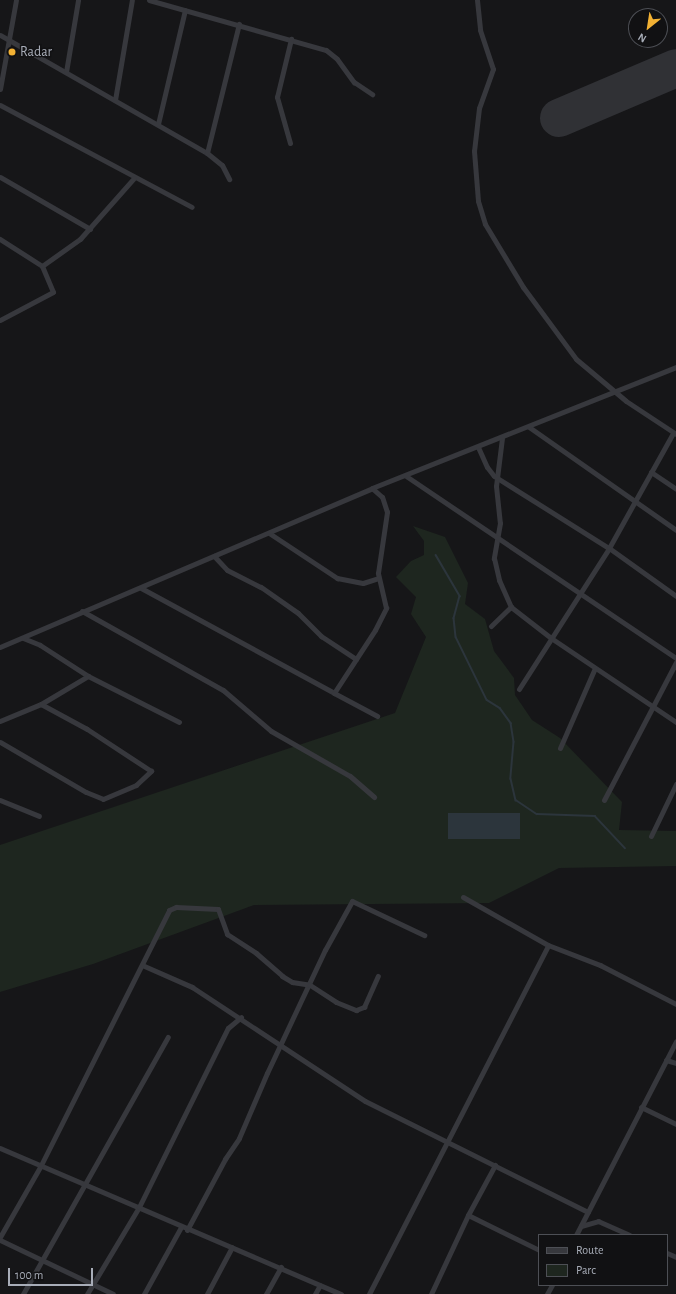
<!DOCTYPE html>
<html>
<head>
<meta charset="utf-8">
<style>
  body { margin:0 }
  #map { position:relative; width:676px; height:1294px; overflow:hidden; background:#161618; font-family:"Alegreya Sans",sans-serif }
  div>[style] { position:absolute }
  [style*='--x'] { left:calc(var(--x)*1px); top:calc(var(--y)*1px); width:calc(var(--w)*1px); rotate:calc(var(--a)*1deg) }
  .green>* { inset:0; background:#1e261f }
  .water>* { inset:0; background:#2c353c; transform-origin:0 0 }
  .stream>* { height:1.5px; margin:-0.75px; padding:0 0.75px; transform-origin:0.75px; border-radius:0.75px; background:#2c353c }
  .runway>* { height:38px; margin:-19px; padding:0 19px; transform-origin:19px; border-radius:19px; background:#303135 }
  .minor>* { height:5px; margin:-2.5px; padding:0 2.5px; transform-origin:2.5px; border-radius:2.5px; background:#37383d }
  .dots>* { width:11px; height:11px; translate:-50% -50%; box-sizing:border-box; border:2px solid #111113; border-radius:50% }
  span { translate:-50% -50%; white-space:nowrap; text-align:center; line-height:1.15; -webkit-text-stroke:3px #111113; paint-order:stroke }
  .poi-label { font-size:14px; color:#a8adb8 }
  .left { translate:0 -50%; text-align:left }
  .legend { position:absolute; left:538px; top:1234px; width:130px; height:52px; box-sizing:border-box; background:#111113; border:1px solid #4d4f55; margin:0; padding:5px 7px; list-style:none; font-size:12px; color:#a8adb8 }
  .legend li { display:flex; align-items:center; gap:8px; height:20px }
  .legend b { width:20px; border:1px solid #4d4f55 }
  .north { position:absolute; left:628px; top:8px; width:40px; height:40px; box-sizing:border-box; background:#111113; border:1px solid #4d4f55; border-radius:50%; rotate:210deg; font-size:11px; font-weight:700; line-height:16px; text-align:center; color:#a8adb8 }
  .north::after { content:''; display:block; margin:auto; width:14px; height:18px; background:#f2b134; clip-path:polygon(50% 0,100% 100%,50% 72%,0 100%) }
  .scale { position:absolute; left:8px; top:1268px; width:85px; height:18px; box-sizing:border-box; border:2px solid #a8adb8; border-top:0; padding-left:5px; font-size:12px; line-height:14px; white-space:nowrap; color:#a8adb8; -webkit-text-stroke:3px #111113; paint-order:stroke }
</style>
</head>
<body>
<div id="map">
  <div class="green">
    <div style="clip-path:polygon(413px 526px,445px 537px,468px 583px,465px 604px,485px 619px,494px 651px,514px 678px,515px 695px,532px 720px,560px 738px,622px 802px,619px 830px,676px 831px,676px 866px,559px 868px,489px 903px,254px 905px,93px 964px,0 992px,0 845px,395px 713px,426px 637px,411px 614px,416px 597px,396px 577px,411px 561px,424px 555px,424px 541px)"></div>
  </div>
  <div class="water">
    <div style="left:520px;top:813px;width:26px;height:72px;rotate:90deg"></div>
  </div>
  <div class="stream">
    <div style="--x:436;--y:555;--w:48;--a:59.7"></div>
    <div style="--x:460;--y:596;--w:23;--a:105"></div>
    <div style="--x:454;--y:618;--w:19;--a:84"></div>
    <div style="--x:456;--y:637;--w:70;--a:63.8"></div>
    <div style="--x:487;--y:700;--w:15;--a:32"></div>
    <div style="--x:500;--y:708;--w:19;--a:54"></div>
    <div style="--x:511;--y:723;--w:19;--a:81"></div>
    <div style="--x:514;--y:742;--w:37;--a:95"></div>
    <div style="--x:511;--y:779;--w:22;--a:77"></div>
    <div style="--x:516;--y:800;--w:25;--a:34"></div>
    <div style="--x:537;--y:814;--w:58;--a:2"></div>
    <div style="--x:595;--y:816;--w:44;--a:46.8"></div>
  </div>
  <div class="runway">
    <div style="--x:559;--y:118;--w:127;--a:-23.1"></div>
  </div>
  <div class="minor">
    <div style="--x:149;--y:0;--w:184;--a:15.8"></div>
    <div style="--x:326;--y:50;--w:14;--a:39"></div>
    <div style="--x:337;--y:59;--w:29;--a:54"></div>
    <div style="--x:354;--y:82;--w:22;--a:34"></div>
    <div style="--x:477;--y:0;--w:30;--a:84"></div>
    <div style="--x:480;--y:30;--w:41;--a:71.6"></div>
    <div style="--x:493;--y:69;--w:41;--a:109.7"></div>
    <div style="--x:479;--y:108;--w:43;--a:96.6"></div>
    <div style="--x:474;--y:151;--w:50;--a:85.4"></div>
    <div style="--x:478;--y:201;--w:24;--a:73"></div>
    <div style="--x:485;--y:224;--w:74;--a:58.9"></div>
    <div style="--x:523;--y:287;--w:89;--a:53.6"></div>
    <div style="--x:576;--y:359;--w:65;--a:40"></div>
    <div style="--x:626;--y:401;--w:60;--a:33.4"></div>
    <div style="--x:0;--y:35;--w:238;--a:29.7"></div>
    <div style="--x:207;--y:153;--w:19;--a:39"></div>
    <div style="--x:222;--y:165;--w:16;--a:63"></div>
    <div style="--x:66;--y:72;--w:73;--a:-80.5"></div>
    <div style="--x:0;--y:89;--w:90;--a:-79.8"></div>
    <div style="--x:115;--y:100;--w:101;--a:-80.4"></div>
    <div style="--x:0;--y:105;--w:217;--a:28"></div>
    <div style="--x:158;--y:124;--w:117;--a:-76.7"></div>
    <div style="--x:290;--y:143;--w:48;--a:-105.8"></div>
    <div style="--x:277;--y:97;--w:60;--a:-76.4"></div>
    <div style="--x:207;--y:153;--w:133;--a:-76.1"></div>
    <div style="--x:0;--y:177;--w:104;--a:30"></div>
    <div style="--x:0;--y:239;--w:50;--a:32.7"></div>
    <div style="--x:42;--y:266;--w:28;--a:67"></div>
    <div style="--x:53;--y:292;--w:60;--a:152.2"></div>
    <div style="--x:42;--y:266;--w:47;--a:-35.4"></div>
    <div style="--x:80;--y:239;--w:81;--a:-48.5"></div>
    <div style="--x:529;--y:427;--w:179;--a:35"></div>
    <div style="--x:502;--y:438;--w:48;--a:97.1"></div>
    <div style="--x:496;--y:486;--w:37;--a:84"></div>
    <div style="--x:500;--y:523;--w:36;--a:100"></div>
    <div style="--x:494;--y:558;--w:23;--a:77"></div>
    <div style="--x:499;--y:580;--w:30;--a:66"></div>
    <div style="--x:511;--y:607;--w:51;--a:37.8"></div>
    <div style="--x:551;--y:638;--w:151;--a:33.9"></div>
    <div style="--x:478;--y:447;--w:22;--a:66"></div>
    <div style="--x:487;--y:467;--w:11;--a:52"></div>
    <div style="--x:494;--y:476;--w:136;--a:32.1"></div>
    <div style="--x:609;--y:548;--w:82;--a:35.6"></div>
    <div style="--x:651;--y:472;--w:30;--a:34"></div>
    <div style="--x:406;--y:476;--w:326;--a:34"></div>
    <div style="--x:269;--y:533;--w:82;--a:33.5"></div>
    <div style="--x:337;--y:578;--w:26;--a:11"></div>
    <div style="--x:363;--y:583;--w:16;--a:-18"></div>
    <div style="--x:214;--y:556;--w:19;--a:47"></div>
    <div style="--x:227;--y:570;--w:38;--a:27"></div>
    <div style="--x:261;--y:587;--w:45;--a:35.1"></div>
    <div style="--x:298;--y:613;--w:33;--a:45"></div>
    <div style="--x:321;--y:636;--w:42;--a:33.3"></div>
    <div style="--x:141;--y:588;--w:220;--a:28.5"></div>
    <div style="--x:334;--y:693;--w:75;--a:-56.9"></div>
    <div style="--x:375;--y:630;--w:25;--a:-63"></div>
    <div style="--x:386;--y:608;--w:36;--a:-103"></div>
    <div style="--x:378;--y:573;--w:62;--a:-81.6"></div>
    <div style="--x:387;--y:512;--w:16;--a:-108"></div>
    <div style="--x:382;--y:497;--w:13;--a:-138"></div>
    <div style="--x:82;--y:611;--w:162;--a:29.3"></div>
    <div style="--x:223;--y:690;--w:63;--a:40.5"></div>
    <div style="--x:271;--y:731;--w:91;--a:29.7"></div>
    <div style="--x:350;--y:776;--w:32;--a:41"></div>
    <div style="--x:491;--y:626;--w:28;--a:-44"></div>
    <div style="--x:23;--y:638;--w:18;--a:22"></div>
    <div style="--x:40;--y:645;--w:57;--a:32.9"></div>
    <div style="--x:88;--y:676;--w:102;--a:26.8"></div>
    <div style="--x:0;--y:647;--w:405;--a:-23.1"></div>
    <div style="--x:372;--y:488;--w:327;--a:-21.7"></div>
    <div style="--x:519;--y:689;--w:167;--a:-57.4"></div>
    <div style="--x:609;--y:548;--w:132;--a:-60.9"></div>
    <div style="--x:334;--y:693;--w:49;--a:28.1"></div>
    <div style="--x:0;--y:721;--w:44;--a:-22.5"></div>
    <div style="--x:41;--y:704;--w:55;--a:-30.8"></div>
    <div style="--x:0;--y:742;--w:99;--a:30.2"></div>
    <div style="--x:86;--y:792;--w:18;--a:22"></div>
    <div style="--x:103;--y:799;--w:36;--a:-23"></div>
    <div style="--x:136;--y:785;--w:21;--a:-43"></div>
    <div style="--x:151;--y:771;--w:77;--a:-146.7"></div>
    <div style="--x:87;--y:729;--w:52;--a:-151.5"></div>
    <div style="--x:560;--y:748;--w:87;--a:-66.4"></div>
    <div style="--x:0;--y:800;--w:42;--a:22.3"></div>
    <div style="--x:604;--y:800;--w:156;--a:-62.4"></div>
    <div style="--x:651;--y:836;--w:58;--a:-64.3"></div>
    <div style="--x:463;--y:897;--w:98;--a:29.5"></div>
    <div style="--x:142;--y:965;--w:55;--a:23.7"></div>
    <div style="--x:192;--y:987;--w:207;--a:33.4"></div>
    <div style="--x:365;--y:1101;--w:249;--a:26.5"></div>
    <div style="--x:666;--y:1060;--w:10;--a:17"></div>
    <div style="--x:641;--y:1107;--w:39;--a:26"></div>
    <div style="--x:0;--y:1148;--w:371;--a:23.2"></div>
    <div style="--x:468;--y:1215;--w:79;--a:26.2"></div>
    <div style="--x:581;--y:1226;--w:18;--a:-16"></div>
    <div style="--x:598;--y:1221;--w:34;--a:24"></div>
    <div style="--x:187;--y:1230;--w:81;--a:-61.8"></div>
    <div style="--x:225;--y:1159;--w:25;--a:-56"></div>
    <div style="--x:239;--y:1138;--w:71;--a:-66.7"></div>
    <div style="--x:267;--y:1073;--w:136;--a:-64.8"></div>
    <div style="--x:325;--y:950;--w:56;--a:-61.1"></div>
    <div style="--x:352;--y:901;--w:80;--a:25.3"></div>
    <div style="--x:576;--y:1235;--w:218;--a:-62.7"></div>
    <div style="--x:0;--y:1237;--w:83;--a:-60.3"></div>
    <div style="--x:41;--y:1165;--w:285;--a:-63.3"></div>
    <div style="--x:169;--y:910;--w:8;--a:-23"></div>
    <div style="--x:176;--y:907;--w:42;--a:2.7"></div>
    <div style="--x:218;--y:909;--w:27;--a:70"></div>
    <div style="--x:227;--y:934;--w:35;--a:33"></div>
    <div style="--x:256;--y:953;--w:35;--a:41"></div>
    <div style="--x:282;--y:976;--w:12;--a:31"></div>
    <div style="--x:292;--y:982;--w:18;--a:9"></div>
    <div style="--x:310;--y:985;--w:31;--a:33"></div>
    <div style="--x:336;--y:1002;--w:22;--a:22"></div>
    <div style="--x:356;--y:1010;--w:9;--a:-21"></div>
    <div style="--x:364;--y:1007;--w:34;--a:-66"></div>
    <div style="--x:0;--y:1240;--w:125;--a:25.5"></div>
    <div style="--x:667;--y:1253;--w:10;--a:24"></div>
    <div style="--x:23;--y:1294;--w:295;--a:-60.6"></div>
    <div style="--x:87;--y:1294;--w:101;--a:-59.1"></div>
    <div style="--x:139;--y:1207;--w:200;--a:-63.6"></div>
    <div style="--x:228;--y:1028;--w:17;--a:-40"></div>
    <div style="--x:144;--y:1294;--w:77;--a:-61.1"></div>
    <div style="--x:207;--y:1294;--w:53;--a:-62"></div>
    <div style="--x:266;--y:1294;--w:31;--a:-61"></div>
    <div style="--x:315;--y:1294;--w:10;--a:-61"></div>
    <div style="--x:369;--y:1294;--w:392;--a:-62.8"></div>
    <div style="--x:548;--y:945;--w:56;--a:21"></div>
    <div style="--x:600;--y:965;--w:85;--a:27.2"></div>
    <div style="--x:431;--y:1294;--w:87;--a:-64.9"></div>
    <div style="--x:468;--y:1215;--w:57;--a:-61.6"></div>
    <div style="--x:547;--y:1294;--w:10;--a:-61"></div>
  </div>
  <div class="dots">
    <div style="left:12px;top:52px;background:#f2b134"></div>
  </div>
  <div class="poi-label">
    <span class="left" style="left:20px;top:52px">Radar</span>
  </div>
  <ul class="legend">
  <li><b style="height:5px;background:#37383d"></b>Route</li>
  <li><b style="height:11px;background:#1e261f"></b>Parc</li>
  </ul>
  <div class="north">N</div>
  <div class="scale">100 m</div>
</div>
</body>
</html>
